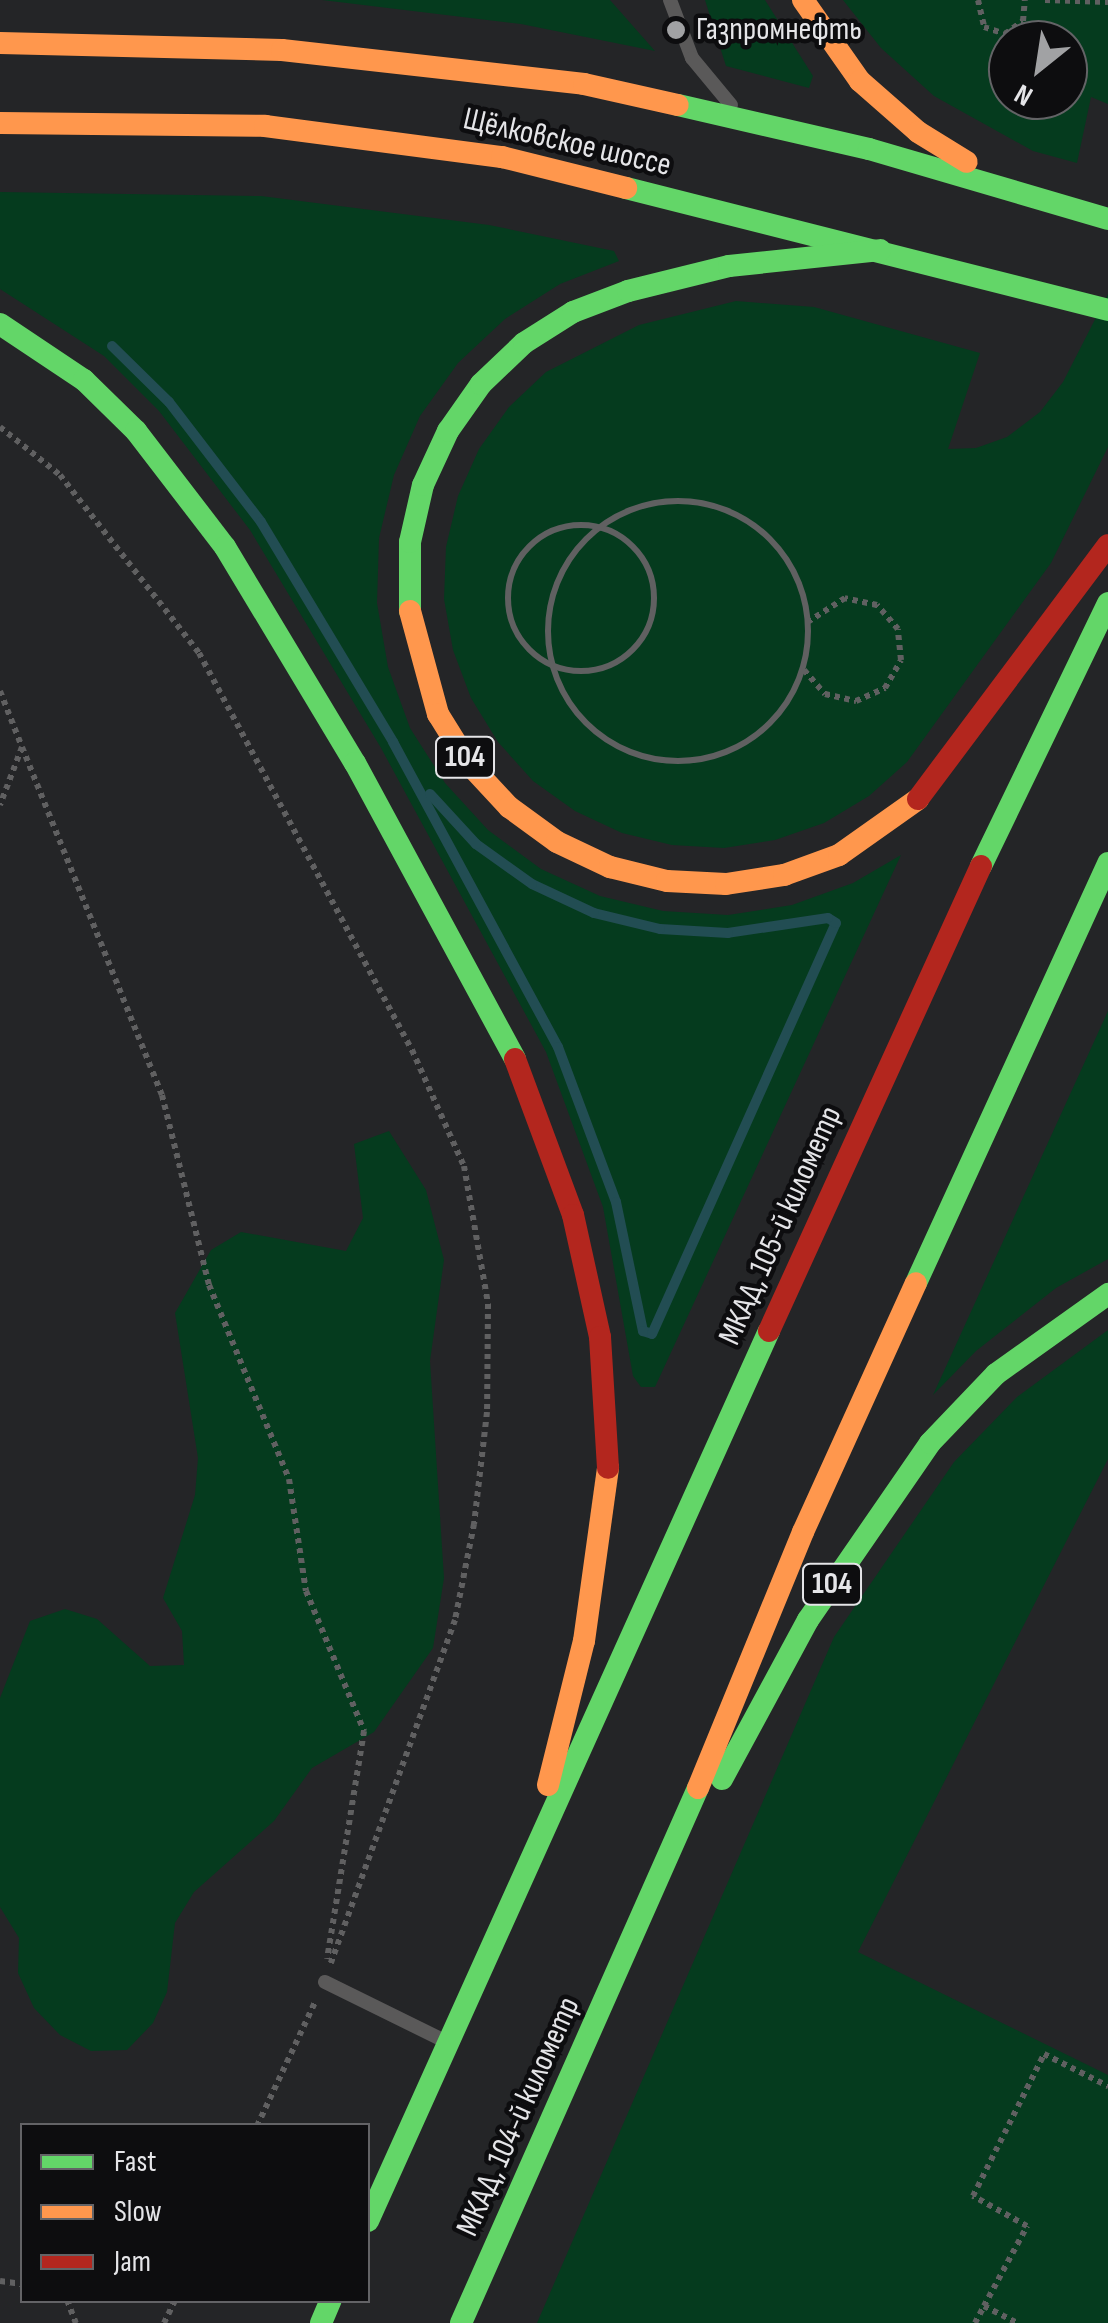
<!DOCTYPE html>
<html>
<head>
<meta charset="utf-8">
<style>
  body { margin:0 }
  #map { position:relative; width:1108px; height:2323px; overflow:hidden; background:#242527; font-family:"Sofia Sans Condensed",sans-serif }
  div>[style] { position:absolute }
  [style*='--x'] { left:calc(var(--x)*1px); top:calc(var(--y)*1px); width:calc(var(--w)*1px); rotate:calc(var(--a)*1deg) }
  .green>* { inset:0; background:#053b1e }
  .stream>* { height:10px; margin:-5px; padding:0 5px; transform-origin:5px; border-radius:5px; background:#224d53 }
  .path>* { height:6px; margin-top:-3px; transform-origin:0; background:repeating-linear-gradient(90deg,#606061 0 5px,transparent 0 10px) }
  .path>.ring { margin:-3px; padding:0; box-sizing:content-box; background:none; border:6px solid #606061; border-radius:50% }
  .lane>* { height:14px; margin:-7px; padding:0 7px; transform-origin:7px; border-radius:7px; background:#5a5959 }
  .fast>* { height:22px; margin:-11px; padding:0 11px; transform-origin:11px; border-radius:11px; background:#63d668 }
  .slow>* { height:22px; margin:-11px; padding:0 11px; transform-origin:11px; border-radius:11px; background:#ff974d }
  .jam>* { height:22px; margin:-11px; padding:0 11px; transform-origin:11px; border-radius:11px; background:#b3261e }
  .dots>* { width:28px; height:28px; translate:-50% -50%; box-sizing:border-box; border:5px solid #0d0d0f; border-radius:50% }
  span { translate:-50% -50%; white-space:nowrap; text-align:center; line-height:1.15; -webkit-text-stroke:9px #0d0d0f; paint-order:stroke }
  .shield-label span { padding:2px 8px; background:#0d0d0f; border:2px solid; border-radius:8px; -webkit-text-stroke-width:0 }
  .shield-label { font-size:30px; color:#e5e5e8; font-weight:700 }
  .poi-label { font-size:32px; color:#e5e5e8 }
  .left { translate:0 -50%; text-align:left }
  .street-label { font-size:32px; color:#e5e5e8 }
  .legend { position:absolute; left:20px; top:2123px; width:350px; height:180px; box-sizing:border-box; background:#0d0d0f; border:2px solid #636366; margin:0; padding:12px 18px; list-style:none; font-size:30px; color:#e5e5e8 }
  .legend li { display:flex; align-items:center; gap:20px; height:50px }
  .legend b { width:50px; border:2px solid #636366 }
  .north { position:absolute; left:988px; top:20px; width:100px; height:100px; box-sizing:border-box; background:#0d0d0f; border:2px solid #636366; border-radius:50%; rotate:210deg; font-size:28px; font-weight:700; line-height:40px; text-align:center; color:#e5e5e8 }
  .north::after { content:''; display:block; margin:auto; width:35px; height:45px; background:#a1a2a4; clip-path:polygon(50% 0,100% 100%,50% 72%,0 100%) }
</style>
</head>
<body>
<div id="map">
  <div class="green">
    <div style="clip-path:polygon(322px 0,610px 0,655px 51px,521px 24px)"></div>
    <div style="clip-path:polygon(705px 0,765px 0,813px 76px,809px 88px,726px 66px)"></div>
    <div style="clip-path:polygon(evenodd,843px 0,1108px 0,1108px 104px,1091px 97px,1077px 163px,1033px 151px,934px 96px,881px 48px,843px 0,1008px 40px,1068px 40px,1068px 100px,1008px 100px,1008px 40px)"></div>
    <div style="clip-path:polygon(0 192px,261px 196px,489px 225px,614px 251px,619px 261px,560px 284px,505px 319px,458px 363px,420px 416px,394px 475px,379px 538px,377px 603px,388px 667px,410px 728px,445px 783px,488px 830px,541px 869px,600px 896px,663px 911px,728px 915px,792px 905px,853px 883px,901px 855px,655px 1387px,641px 1387px,633px 1376px,603px 1207px,546px 1052px,381px 748px,250px 530px,159px 411px,104px 356px,0 289px)"></div>
    <div style="clip-path:polygon(1108px 294px,1108px 447px,1051px 563px,907px 762px,869px 796px,824px 823px,775px 840px,724px 848px,672px 845px,622px 833px,575px 811px,533px 781px,498px 742px,471px 698px,453px 650px,444px 599px,446px 547px,458px 496px,479px 449px,509px 407px,546px 372px,639px 325px,736px 301px,814px 307px,980px 353px,948px 449px,976px 448px,1007px 437px,1040px 412px,1063px 382px)"></div>
    <div style="clip-path:polygon(1108px 1011px,1108px 1259px,1056px 1288px,976px 1351px,933px 1395px)"></div>
    <div style="clip-path:polygon(389px 1131px,426px 1190px,444px 1260px,430px 1361px,444px 1578px,433px 1648px,374px 1732px,312px 1768px,274px 1821px,194px 1892px,175px 1923px,167px 1992px,153px 2023px,127px 2050px,91px 2051px,60px 2035px,34px 2008px,18px 1973px,19px 1938px,0 1907px,0 1698px,30px 1621px,65px 1609px,97px 1619px,150px 1666px,184px 1665px,182px 1631px,163px 1598px,195px 1495px,198px 1458px,175px 1313px,211px 1250px,241px 1232px,346px 1251px,363px 1218px,354px 1144px)"></div>
    <div style="clip-path:polygon(1108px 1330px,1108px 1459px,858px 1952px,1108px 2075px,1108px 2323px,537px 2323px,834px 1637px,954px 1462px,1017px 1397px)"></div>
  </div>
  <div class="stream">
    <div style="--x:112;--y:346;--w:80;--a:44.5"></div>
    <div style="--x:169;--y:402;--w:151;--a:52.5"></div>
    <div style="--x:261;--y:522;--w:257;--a:59"></div>
    <div style="--x:393;--y:742;--w:347;--a:61.6"></div>
    <div style="--x:558;--y:1047;--w:165;--a:69.5"></div>
    <div style="--x:616;--y:1202;--w:132;--a:78.2"></div>
    <div style="--x:643;--y:1331;--w:9;--a:18"></div>
    <div style="--x:652;--y:1334;--w:450;--a:-65.9"></div>
    <div style="--x:836;--y:923;--w:9;--a:-148"></div>
    <div style="--x:828;--y:918;--w:101;--a:171.5"></div>
    <div style="--x:728;--y:933;--w:68;--a:-176.6"></div>
    <div style="--x:660;--y:929;--w:68;--a:-166.4"></div>
    <div style="--x:594;--y:913;--w:68;--a:-154.9"></div>
    <div style="--x:532;--y:884;--w:69;--a:-144.5"></div>
    <div style="--x:476;--y:844;--w:68;--a:-132.6"></div>
  </div>
  <div class="path">
    <div style="--x:978;--y:0;--w:28;--a:77"></div>
    <div style="--x:984;--y:27;--w:22;--a:18"></div>
    <div style="--x:1005;--y:34;--w:22;--a:-36"></div>
    <div style="--x:1023;--y:21;--w:21;--a:-85"></div>
    <div style="--x:1045;--y:0;--w:63;--a:1.8"></div>
    <div style="--x:0;--y:427;--w:77;--a:38.7"></div>
    <div style="--x:60;--y:475;--w:226;--a:52"></div>
    <div style="--x:199;--y:653;--w:451;--a:61.8"></div>
    <div style="--x:412;--y:1050;--w:127;--a:65.9"></div>
    <div style="--x:464;--y:1166;--w:140;--a:80.1"></div>
    <div style="--x:488;--y:1304;--w:108;--a:90.5"></div>
    <div style="--x:487;--y:1412;--w:113;--a:96.6"></div>
    <div style="--x:474;--y:1524;--w:98;--a:101.2"></div>
    <div style="--x:455;--y:1620;--w:365;--a:109.9"></div>
    <div class="ring" style="left:548px;top:501px;width:254px;height:254px"></div>
    <div class="ring" style="left:508px;top:525px;width:140px;height:140px"></div>
    <div style="--x:804;--y:670;--w:32;--a:49"></div>
    <div style="--x:825;--y:694;--w:32;--a:13"></div>
    <div style="--x:856;--y:701;--w:32;--a:-24"></div>
    <div style="--x:885;--y:688;--w:32;--a:-60"></div>
    <div style="--x:901;--y:660;--w:31;--a:-96"></div>
    <div style="--x:898;--y:629;--w:32;--a:-131"></div>
    <div style="--x:877;--y:605;--w:33;--a:-168"></div>
    <div style="--x:845;--y:598;--w:43;--a:147.4"></div>
    <div style="--x:0;--y:691;--w:60;--a:68.6"></div>
    <div style="--x:22;--y:747;--w:62;--a:110.8"></div>
    <div style="--x:22;--y:747;--w:375;--a:68.1"></div>
    <div style="--x:162;--y:1095;--w:196;--a:76.1"></div>
    <div style="--x:209;--y:1285;--w:210;--a:67.6"></div>
    <div style="--x:289;--y:1479;--w:113;--a:81.4"></div>
    <div style="--x:306;--y:1591;--w:152;--a:67.5"></div>
    <div style="--x:364;--y:1731;--w:231;--a:99.2"></div>
    <div style="--x:257;--y:2126;--w:139;--a:-64.9"></div>
    <div style="--x:0;--y:2281;--w:22;--a:8"></div>
    <div style="--x:67;--y:2300;--w:25;--a:69"></div>
    <div style="--x:984;--y:2306;--w:91;--a:-61.7"></div>
    <div style="--x:1027;--y:2226;--w:62;--a:-150.9"></div>
    <div style="--x:973;--y:2196;--w:159;--a:-63.4"></div>
    <div style="--x:1044;--y:2054;--w:72;--a:26.6"></div>
    <div style="--x:164;--y:2323;--w:25;--a:-64"></div>
    <div style="--x:975;--y:2323;--w:19;--a:-62"></div>
    <div style="--x:984;--y:2306;--w:38;--a:27"></div>
  </div>
  <div class="lane">
    <div style="--x:670;--y:0;--w:62;--a:69.2"></div>
    <div style="--x:692;--y:58;--w:61;--a:50.3"></div>
    <div style="--x:325;--y:1982;--w:129;--a:26.2"></div>
  </div>
  <div class="fast">
    <div style="--x:678;--y:105;--w:196;--a:13"></div>
    <div style="--x:869;--y:149;--w:249;--a:16.3"></div>
    <div style="--x:626;--y:188;--w:497;--a:14.2"></div>
    <div style="--x:0;--y:324;--w:101;--a:33.7"></div>
    <div style="--x:84;--y:380;--w:73;--a:44.4"></div>
    <div style="--x:136;--y:431;--w:146;--a:52.5"></div>
    <div style="--x:225;--y:547;--w:252;--a:59"></div>
    <div style="--x:355;--y:763;--w:336;--a:61.6"></div>
    <div style="--x:410;--y:611;--w:69;--a:-90"></div>
    <div style="--x:410;--y:542;--w:58;--a:-77.2"></div>
    <div style="--x:423;--y:485;--w:60;--a:-65.2"></div>
    <div style="--x:448;--y:431;--w:57;--a:-54.9"></div>
    <div style="--x:481;--y:384;--w:59;--a:-43.6"></div>
    <div style="--x:524;--y:343;--w:58;--a:-32.3"></div>
    <div style="--x:573;--y:312;--w:59;--a:-20.9"></div>
    <div style="--x:628;--y:291;--w:104;--a:-13.9"></div>
    <div style="--x:729;--y:266;--w:152;--a:-6"></div>
    <div style="--x:981;--y:866;--w:292;--a:-64.2"></div>
    <div style="--x:916;--y:1283;--w:462;--a:-65.4"></div>
    <div style="--x:722;--y:1779;--w:181;--a:-61.6"></div>
    <div style="--x:808;--y:1620;--w:215;--a:-55.4"></div>
    <div style="--x:930;--y:1443;--w:95;--a:-46.3"></div>
    <div style="--x:996;--y:1374;--w:138;--a:-35.5"></div>
    <div style="--x:368;--y:2221;--w:976;--a:-65.75"></div>
    <div style="--x:321;--y:2323;--w:25;--a:-67"></div>
    <div style="--x:461;--y:2323;--w:585;--a:-66.11"></div>
  </div>
  <div class="slow">
    <div style="--x:803;--y:0;--w:99;--a:54.9"></div>
    <div style="--x:860;--y:81;--w:77;--a:41.3"></div>
    <div style="--x:918;--y:132;--w:57;--a:31.5"></div>
    <div style="--x:0;--y:43;--w:282;--a:1.4"></div>
    <div style="--x:282;--y:50;--w:304;--a:6.4"></div>
    <div style="--x:584;--y:84;--w:96;--a:12.6"></div>
    <div style="--x:0;--y:123;--w:265;--a:0.6"></div>
    <div style="--x:265;--y:126;--w:239;--a:7.5"></div>
    <div style="--x:502;--y:157;--w:128;--a:14"></div>
    <div style="--x:410;--y:611;--w:107;--a:74.8"></div>
    <div style="--x:438;--y:714;--w:59;--a:58.2"></div>
    <div style="--x:469;--y:764;--w:59;--a:47.1"></div>
    <div style="--x:509;--y:807;--w:59;--a:36.1"></div>
    <div style="--x:557;--y:842;--w:59;--a:25.3"></div>
    <div style="--x:610;--y:867;--w:59;--a:13.8"></div>
    <div style="--x:667;--y:881;--w:59;--a:2.9"></div>
    <div style="--x:726;--y:884;--w:59;--a:-8.8"></div>
    <div style="--x:784;--y:875;--w:59;--a:-20"></div>
    <div style="--x:839;--y:855;--w:97;--a:-35.3"></div>
    <div style="--x:548;--y:1785;--w:148;--a:-76"></div>
    <div style="--x:584;--y:1641;--w:175;--a:-82.1"></div>
    <div style="--x:698;--y:1788;--w:277;--a:-67.7"></div>
    <div style="--x:803;--y:1532;--w:273;--a:-65.6"></div>
  </div>
  <div class="jam">
    <div style="--x:918;--y:799;--w:317;--a:-53.2"></div>
    <div style="--x:515;--y:1059;--w:166;--a:69.6"></div>
    <div style="--x:573;--y:1215;--w:125;--a:77.5"></div>
    <div style="--x:600;--y:1337;--w:131;--a:86.5"></div>
    <div style="--x:769;--y:1331;--w:511;--a:-65.49"></div>
  </div>
  <div class="dots">
    <div style="left:676px;top:30px;background:#a1a2a4"></div>
  </div>
  <div class="shield-label">
    <span style="left:465px;top:757px">104</span>
    <span style="left:832px;top:1584px">104</span>
  </div>
  <div class="poi-label">
    <span class="left" style="left:696px;top:30px">Газпромнефть</span>
  </div>
  <div class="street-label">
    <span style="left:567px;top:143px;rotate:13deg">Щёлковское шоссе</span>
    <span style="left:781px;top:1226px;rotate:-66deg">МКАД, 105-й километр</span>
    <span style="left:519px;top:2117px;rotate:-66deg">МКАД, 104-й километр</span>
  </div>
  <ul class="legend">
  <li><b style="height:12px;background:#63d668"></b>Fast</li>
  <li><b style="height:12px;background:#ff974d"></b>Slow</li>
  <li><b style="height:12px;background:#b3261e"></b>Jam</li>
  </ul>
  <div class="north">N</div>
</div>
</body>
</html>
